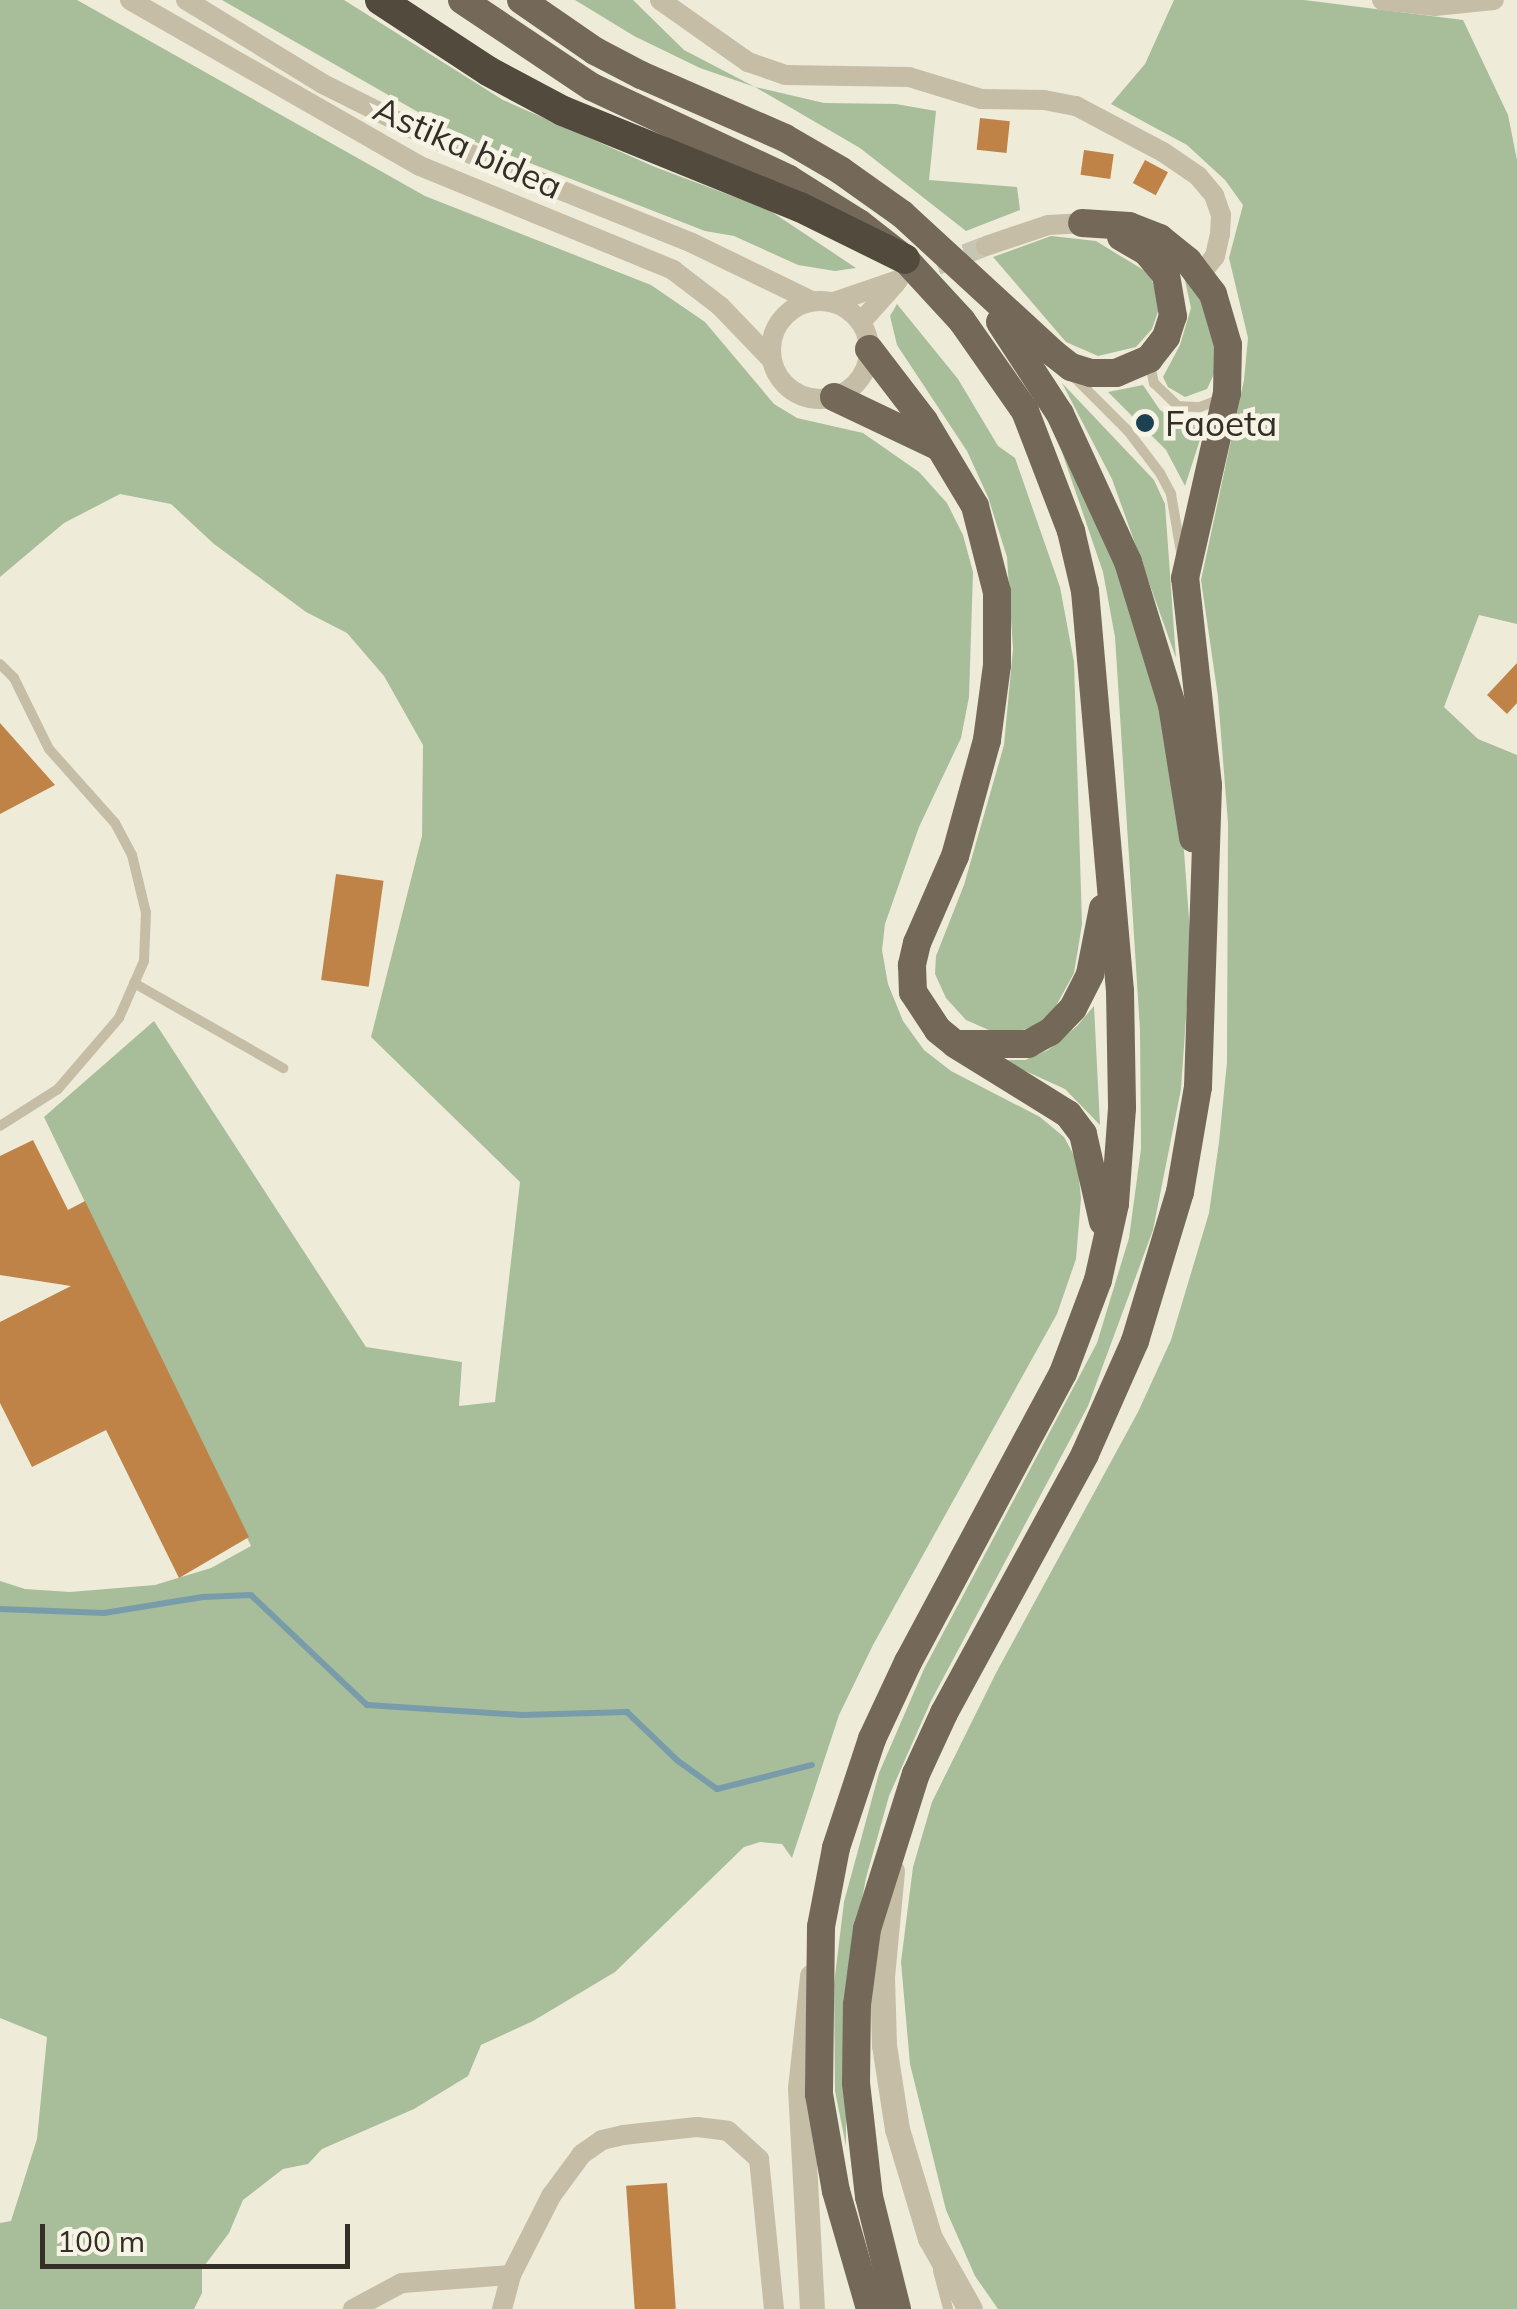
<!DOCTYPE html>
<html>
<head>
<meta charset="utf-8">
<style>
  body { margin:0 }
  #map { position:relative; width:1517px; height:2309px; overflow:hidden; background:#efebd9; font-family:Mulish,sans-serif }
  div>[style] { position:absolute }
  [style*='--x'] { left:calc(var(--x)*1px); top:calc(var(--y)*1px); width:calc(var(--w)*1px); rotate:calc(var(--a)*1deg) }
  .green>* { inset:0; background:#a8bd9a }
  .stream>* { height:6px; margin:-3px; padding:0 3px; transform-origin:3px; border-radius:3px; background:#799cab }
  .building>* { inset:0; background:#bf8347; transform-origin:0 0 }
  .minor-tunnel>* { height:20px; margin-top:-10px; transform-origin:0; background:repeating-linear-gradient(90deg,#c9c5b5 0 20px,transparent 0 30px) }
  .service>* { height:10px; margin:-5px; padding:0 5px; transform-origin:5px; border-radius:5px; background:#c6bda6 }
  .minor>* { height:20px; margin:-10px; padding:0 10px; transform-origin:10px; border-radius:10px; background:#c6bda6 }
  .minor>.ring { margin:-10px; padding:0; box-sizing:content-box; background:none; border:20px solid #c6bda6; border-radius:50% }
  .tertiary>* { height:25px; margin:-12.5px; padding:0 12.5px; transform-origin:12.5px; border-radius:12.5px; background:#c6bda6 }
  .primary>* { height:28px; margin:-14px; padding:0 14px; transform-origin:14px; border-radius:14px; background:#746958 }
  .motorway>* { height:30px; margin:-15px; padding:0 15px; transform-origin:15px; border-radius:15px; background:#534a3e }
  .dots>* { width:28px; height:28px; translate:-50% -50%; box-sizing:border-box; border:5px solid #f8f4e5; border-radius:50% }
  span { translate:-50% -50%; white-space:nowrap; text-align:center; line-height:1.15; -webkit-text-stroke:9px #f8f4e5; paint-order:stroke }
  .street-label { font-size:35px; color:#332e26 }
  .poi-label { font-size:35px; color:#332e26 }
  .left { translate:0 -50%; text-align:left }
  .scale { position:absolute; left:40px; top:2224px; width:310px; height:45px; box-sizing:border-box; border:5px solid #332e26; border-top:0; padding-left:12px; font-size:30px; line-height:35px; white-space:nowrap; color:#332e26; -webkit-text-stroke:8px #f8f4e5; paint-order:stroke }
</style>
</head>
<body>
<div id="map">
  <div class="green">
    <div style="clip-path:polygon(0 0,77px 0,425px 196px,651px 285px,705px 322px,774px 404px,797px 418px,863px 433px,919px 472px,947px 503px,963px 535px,973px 572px,969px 697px,961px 738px,919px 827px,885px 924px,882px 950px,888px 984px,903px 1021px,924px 1050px,951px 1071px,1040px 1117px,1064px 1137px,1077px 1161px,1081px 1198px,1076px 1259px,1057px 1314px,873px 1645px,839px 1715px,792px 1858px,782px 1844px,760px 1842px,744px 1847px,615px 1972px,533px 2021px,481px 2045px,468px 2076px,414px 2109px,322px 2149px,308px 2164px,283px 2169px,270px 2179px,243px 2200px,229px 2233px,202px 2269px,202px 2293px,194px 2309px,0 2309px,0 2223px,11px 2221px,37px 2139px,47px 2037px,0 2018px,0 1581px,25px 1589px,70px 1592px,155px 1585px,211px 1568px,251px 1546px,44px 1117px,154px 1021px,366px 1347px,462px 1362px,459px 1406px,495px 1402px,520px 1182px,371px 1037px,422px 836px,423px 745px,384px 676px,347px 633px,306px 612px,214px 544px,171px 504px,120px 494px,64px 523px,0 577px)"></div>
    <div style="clip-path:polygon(222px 0,344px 0,503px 100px,655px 167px,769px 210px,856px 268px,835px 271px,798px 265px,734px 236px,705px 231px,460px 136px)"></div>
    <div style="clip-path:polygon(575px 0,633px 0,684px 50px,755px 87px,824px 103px,896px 104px,936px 111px,929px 180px,1017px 187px,1020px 210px,966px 231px,860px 148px,755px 87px,700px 68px,634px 36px)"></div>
    <div style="clip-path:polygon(1174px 0,1304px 0,1463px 20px,1508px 115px,1517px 160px,1517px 624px,1479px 615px,1444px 707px,1478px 739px,1517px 755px,1517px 2309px,998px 2309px,975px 2276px,946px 2210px,910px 2064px,901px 1962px,913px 1867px,932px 1802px,996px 1673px,1138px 1412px,1171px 1340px,1209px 1213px,1219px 1142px,1227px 1062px,1228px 823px,1218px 697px,1201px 580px,1244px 380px,1248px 338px,1229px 258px,1243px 205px,1225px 180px,1187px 145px,1111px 104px,1145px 64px)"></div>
    <div style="clip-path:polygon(1051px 236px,1096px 241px,1150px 274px,1160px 306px,1152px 329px,1136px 347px,1098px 356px,1066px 342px,993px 257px)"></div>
    <div style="clip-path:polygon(1184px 276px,1197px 287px,1215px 345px,1214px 374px,1207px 389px,1185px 397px,1168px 387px,1163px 377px,1180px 345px,1191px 308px)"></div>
    <div style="clip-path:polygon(897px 304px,958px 379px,998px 446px,1015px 458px,1060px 587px,1074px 662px,1082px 924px,1074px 973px,1056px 1006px,1038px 1024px,1018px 1032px,998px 1034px,966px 1020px,946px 998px,935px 974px,936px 956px,964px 885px,1004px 745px,1013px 649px,1007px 557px,988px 497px,967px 451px,897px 345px,890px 316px)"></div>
    <div style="clip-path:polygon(1062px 383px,1154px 480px,1165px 504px,1176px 658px,1112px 479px)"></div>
    <div style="clip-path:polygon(1143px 385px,1160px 410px,1177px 420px,1207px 418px,1185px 486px,1166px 450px,1108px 392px)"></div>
    <div style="clip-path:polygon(1062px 452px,1109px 543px,1162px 700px,1184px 851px,1191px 946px,1181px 1089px,1153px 1230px,1088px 1406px,931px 1701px,889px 1796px,866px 1878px,846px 1983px,846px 2146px,835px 2091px,834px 1984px,844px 1902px,879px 1773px,924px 1669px,1097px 1343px,1129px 1238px,1141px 1149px,1140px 1030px,1115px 637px,1103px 572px)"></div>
    <div style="clip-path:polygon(1094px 1006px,1100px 1125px,1065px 1089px,1001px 1060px,1025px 1060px,1048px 1050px,1077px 1026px)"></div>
  </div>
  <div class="stream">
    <div style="--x:0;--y:1609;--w:104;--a:2.2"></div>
    <div style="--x:104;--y:1613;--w:100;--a:-9.2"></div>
    <div style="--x:203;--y:1597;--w:48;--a:-2.4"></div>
    <div style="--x:251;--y:1595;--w:160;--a:43.5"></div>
    <div style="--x:367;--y:1705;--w:155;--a:3.7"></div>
    <div style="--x:522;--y:1715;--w:105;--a:-1.6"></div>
    <div style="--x:627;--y:1712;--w:71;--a:43.9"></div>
    <div style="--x:678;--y:1761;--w:48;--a:35.7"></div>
    <div style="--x:717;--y:1789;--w:98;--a:-14.2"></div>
  </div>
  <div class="building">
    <div style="left:980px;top:118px;width:30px;height:32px;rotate:6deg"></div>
    <div style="left:1084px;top:150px;width:30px;height:25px;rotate:8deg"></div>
    <div style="left:1145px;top:160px;width:26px;height:26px;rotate:28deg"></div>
    <div style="clip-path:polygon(1517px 663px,1517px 703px,1507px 714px,1487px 695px)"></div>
    <div style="clip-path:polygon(0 723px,55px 785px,0 814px)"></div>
    <div style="left:336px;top:874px;width:48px;height:107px;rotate:8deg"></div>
    <div style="clip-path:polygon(33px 1140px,68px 1210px,85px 1201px,249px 1537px,179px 1578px,106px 1430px,32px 1467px,0 1403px,0 1322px,71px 1286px,0 1275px,0 1156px)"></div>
    <div style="left:667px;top:2183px;width:126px;height:41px;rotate:86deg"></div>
  </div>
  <div class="minor-tunnel">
    <div style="--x:909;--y:276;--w:83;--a:-21.3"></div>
  </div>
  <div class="service">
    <div style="--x:1149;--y:360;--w:24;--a:78"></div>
    <div style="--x:1154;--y:383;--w:33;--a:44"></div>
    <div style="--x:1178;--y:406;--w:22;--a:3"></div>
    <div style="--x:1200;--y:407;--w:22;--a:-21"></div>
    <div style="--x:1073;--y:376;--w:78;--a:45"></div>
    <div style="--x:1128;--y:431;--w:53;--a:52.7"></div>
    <div style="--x:1160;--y:473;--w:24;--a:62"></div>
    <div style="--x:1171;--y:494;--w:59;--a:80.2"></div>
    <div style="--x:0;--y:664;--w:20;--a:45"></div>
    <div style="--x:14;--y:678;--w:79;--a:63.8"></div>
    <div style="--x:49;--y:749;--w:99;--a:48.3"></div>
    <div style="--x:115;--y:823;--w:36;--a:62"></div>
    <div style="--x:132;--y:855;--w:60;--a:76.4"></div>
    <div style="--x:146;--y:913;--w:48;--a:92.4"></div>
    <div style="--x:144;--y:961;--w:62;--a:113.7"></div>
    <div style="--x:119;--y:1018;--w:94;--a:130.7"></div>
    <div style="--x:58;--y:1089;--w:69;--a:147.5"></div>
    <div style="--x:134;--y:983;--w:172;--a:29.7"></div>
    <div style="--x:938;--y:2271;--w:39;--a:75"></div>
  </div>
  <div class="minor">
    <div style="--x:130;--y:0;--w:334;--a:29.8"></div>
    <div style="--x:420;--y:166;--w:274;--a:22.3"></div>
    <div style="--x:673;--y:270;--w:59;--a:37.5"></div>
    <div style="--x:720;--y:306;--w:74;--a:46.1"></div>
    <div style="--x:186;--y:0;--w:161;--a:31.5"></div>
    <div style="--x:323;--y:84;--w:121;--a:26.6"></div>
    <div style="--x:431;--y:138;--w:281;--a:21.9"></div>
    <div style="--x:692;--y:243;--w:133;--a:25.8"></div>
    <div style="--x:660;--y:0;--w:108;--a:35.2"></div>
    <div style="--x:748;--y:62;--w:39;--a:19"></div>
    <div style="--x:785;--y:75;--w:124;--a:0.9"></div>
    <div style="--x:909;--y:77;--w:75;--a:17"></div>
    <div style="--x:981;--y:99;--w:63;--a:0.9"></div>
    <div style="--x:1044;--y:100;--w:33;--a:11"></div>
    <div style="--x:1076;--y:106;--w:98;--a:27.9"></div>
    <div style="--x:1163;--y:152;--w:42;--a:34.4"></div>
    <div style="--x:1198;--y:176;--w:25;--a:50"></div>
    <div style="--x:1214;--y:195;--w:21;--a:71"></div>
    <div style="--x:1221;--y:215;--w:19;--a:93"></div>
    <div style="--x:1220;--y:234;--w:23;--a:103"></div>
    <div style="--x:1215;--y:256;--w:24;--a:128"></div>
    <div style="--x:1382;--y:0;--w:53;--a:6.5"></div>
    <div style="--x:1435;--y:6;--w:59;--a:-5.8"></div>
    <div style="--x:986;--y:246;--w:65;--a:-18.7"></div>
    <div style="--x:1048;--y:225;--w:34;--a:-3"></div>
    <div class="ring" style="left:771px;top:301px;width:78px;height:78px"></div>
    <div style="--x:834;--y:302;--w:68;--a:-19"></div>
    <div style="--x:861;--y:322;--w:52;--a:-48.1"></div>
    <div style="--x:353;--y:2309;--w:55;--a:-28"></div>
    <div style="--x:402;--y:2283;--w:109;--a:-4.2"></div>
    <div style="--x:502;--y:2309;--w:35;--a:-75"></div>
    <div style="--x:511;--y:2275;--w:89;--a:-63.1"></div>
    <div style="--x:551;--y:2196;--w:52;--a:-53.6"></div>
    <div style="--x:582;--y:2154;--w:24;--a:-35"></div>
    <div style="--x:602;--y:2140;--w:22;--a:-13"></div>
    <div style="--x:623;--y:2135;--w:74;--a:-6.2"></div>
    <div style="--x:697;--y:2127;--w:31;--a:7"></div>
    <div style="--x:728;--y:2131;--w:42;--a:42.1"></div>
    <div style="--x:759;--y:2159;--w:151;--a:84.3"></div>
  </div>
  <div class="tertiary">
    <div style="--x:892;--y:1871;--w:106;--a:95.4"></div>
    <div style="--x:882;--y:1977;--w:68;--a:88.3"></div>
    <div style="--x:884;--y:2045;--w:85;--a:81.2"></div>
    <div style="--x:897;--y:2129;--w:114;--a:73.2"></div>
    <div style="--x:930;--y:2238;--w:81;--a:60.6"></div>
    <div style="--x:812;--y:1976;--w:113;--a:96.1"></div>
    <div style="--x:800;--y:2088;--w:221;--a:86.9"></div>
  </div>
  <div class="primary">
    <div style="--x:462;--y:0;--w:156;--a:33.8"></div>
    <div style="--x:592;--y:87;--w:217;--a:25"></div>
    <div style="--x:789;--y:179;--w:83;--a:32.2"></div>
    <div style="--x:859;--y:223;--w:58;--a:38"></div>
    <div style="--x:905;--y:259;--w:84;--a:47.4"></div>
    <div style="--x:962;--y:321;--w:110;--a:55"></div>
    <div style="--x:1025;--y:411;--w:129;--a:69"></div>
    <div style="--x:1071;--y:531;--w:62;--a:76.9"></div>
    <div style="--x:1085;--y:591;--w:402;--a:85"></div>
    <div style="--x:1120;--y:991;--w:117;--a:89"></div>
    <div style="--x:1122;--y:1108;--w:96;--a:94.2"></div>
    <div style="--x:1115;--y:1204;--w:78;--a:102.6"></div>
    <div style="--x:1098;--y:1280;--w:99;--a:110.6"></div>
    <div style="--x:1063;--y:1373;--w:328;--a:118.2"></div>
    <div style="--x:908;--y:1662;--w:85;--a:115.1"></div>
    <div style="--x:872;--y:1739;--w:115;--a:108.3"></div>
    <div style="--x:836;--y:1848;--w:80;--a:100.8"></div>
    <div style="--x:821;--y:1927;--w:167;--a:90.7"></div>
    <div style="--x:819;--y:2094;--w:98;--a:80.1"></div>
    <div style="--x:836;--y:2191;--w:123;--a:73.9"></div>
    <div style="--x:521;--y:0;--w:90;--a:34.6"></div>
    <div style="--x:595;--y:51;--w:52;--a:27.6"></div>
    <div style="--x:641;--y:75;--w:157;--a:23.6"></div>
    <div style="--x:785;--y:138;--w:64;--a:30.2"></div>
    <div style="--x:840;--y:170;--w:76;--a:35.4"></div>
    <div style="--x:902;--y:214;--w:205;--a:42.6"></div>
    <div style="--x:1053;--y:353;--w:23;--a:38"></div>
    <div style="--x:1071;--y:367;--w:21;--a:17"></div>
    <div style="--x:1091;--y:373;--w:25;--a:0"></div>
    <div style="--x:1116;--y:373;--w:36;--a:-23"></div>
    <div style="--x:1149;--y:359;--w:28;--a:-52"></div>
    <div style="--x:1166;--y:337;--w:22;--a:-72"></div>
    <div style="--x:1173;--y:316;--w:42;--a:-99.7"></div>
    <div style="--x:1166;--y:275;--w:30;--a:-130"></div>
    <div style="--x:1147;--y:252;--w:30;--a:-150"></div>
    <div style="--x:1000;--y:322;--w:110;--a:56.9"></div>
    <div style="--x:1060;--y:414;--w:163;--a:65.3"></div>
    <div style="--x:1128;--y:562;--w:150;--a:72.9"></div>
    <div style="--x:1172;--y:705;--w:135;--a:81"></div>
    <div style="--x:869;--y:349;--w:91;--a:52.6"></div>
    <div style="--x:924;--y:421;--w:99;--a:59"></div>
    <div style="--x:975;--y:506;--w:89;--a:75.7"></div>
    <div style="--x:997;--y:592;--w:73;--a:90"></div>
    <div style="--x:997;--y:665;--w:76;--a:97.6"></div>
    <div style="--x:987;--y:740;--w:120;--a:105.4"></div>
    <div style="--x:955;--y:856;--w:95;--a:113.6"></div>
    <div style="--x:917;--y:943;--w:23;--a:103"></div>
    <div style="--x:912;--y:965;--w:27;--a:88"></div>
    <div style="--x:913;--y:992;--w:45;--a:56.7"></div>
    <div style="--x:938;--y:1030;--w:22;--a:39"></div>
    <div style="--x:955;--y:1044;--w:133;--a:31.8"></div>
    <div style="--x:1068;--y:1114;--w:25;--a:53"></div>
    <div style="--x:1083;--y:1134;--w:90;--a:77.2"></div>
    <div style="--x:834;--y:397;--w:112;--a:25.4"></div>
    <div style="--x:960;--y:1044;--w:68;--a:0"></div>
    <div style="--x:1028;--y:1044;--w:25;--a:-29"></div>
    <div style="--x:1050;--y:1032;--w:33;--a:-46"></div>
    <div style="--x:1073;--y:1008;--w:38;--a:-63"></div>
    <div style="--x:1090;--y:974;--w:67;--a:-78.9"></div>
    <div style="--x:897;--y:2309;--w:115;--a:-104"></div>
    <div style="--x:869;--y:2197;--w:115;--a:-96.5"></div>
    <div style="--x:856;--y:2083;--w:78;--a:-89.3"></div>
    <div style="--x:857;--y:2005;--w:77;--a:-82.5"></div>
    <div style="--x:867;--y:1929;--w:163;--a:-72.5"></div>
    <div style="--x:916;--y:1774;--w:67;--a:-65.3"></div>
    <div style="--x:944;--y:1713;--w:295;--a:-61.4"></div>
    <div style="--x:1085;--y:1454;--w:124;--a:-66.1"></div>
    <div style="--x:1135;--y:1341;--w:156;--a:-73.2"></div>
    <div style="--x:1180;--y:1192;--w:107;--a:-80.3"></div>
    <div style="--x:1198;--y:1087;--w:302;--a:-88.1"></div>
    <div style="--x:1208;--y:785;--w:208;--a:-96.3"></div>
    <div style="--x:1185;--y:578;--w:190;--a:-77.2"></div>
    <div style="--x:1227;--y:393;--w:48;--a:-88.8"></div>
    <div style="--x:1228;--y:345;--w:53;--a:-106.4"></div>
    <div style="--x:1213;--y:294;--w:41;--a:-127.1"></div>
    <div style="--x:1188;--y:261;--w:36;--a:-141"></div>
    <div style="--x:1160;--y:238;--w:33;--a:-159"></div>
    <div style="--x:1129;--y:226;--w:47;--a:-176.3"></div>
  </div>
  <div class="motorway">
    <div style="--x:380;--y:0;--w:129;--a:33.3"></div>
    <div style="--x:488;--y:71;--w:85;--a:28.1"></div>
    <div style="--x:563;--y:111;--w:256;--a:22.1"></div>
    <div style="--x:800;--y:207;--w:117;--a:26.3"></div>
  </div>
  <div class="dots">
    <div style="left:1145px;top:423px;background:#1e4152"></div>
  </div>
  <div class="street-label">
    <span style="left:468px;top:147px;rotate:24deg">Astika bidea</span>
  </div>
  <div class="poi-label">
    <span class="left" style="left:1165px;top:423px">Faoeta</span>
  </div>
  <div class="scale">100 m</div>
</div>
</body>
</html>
